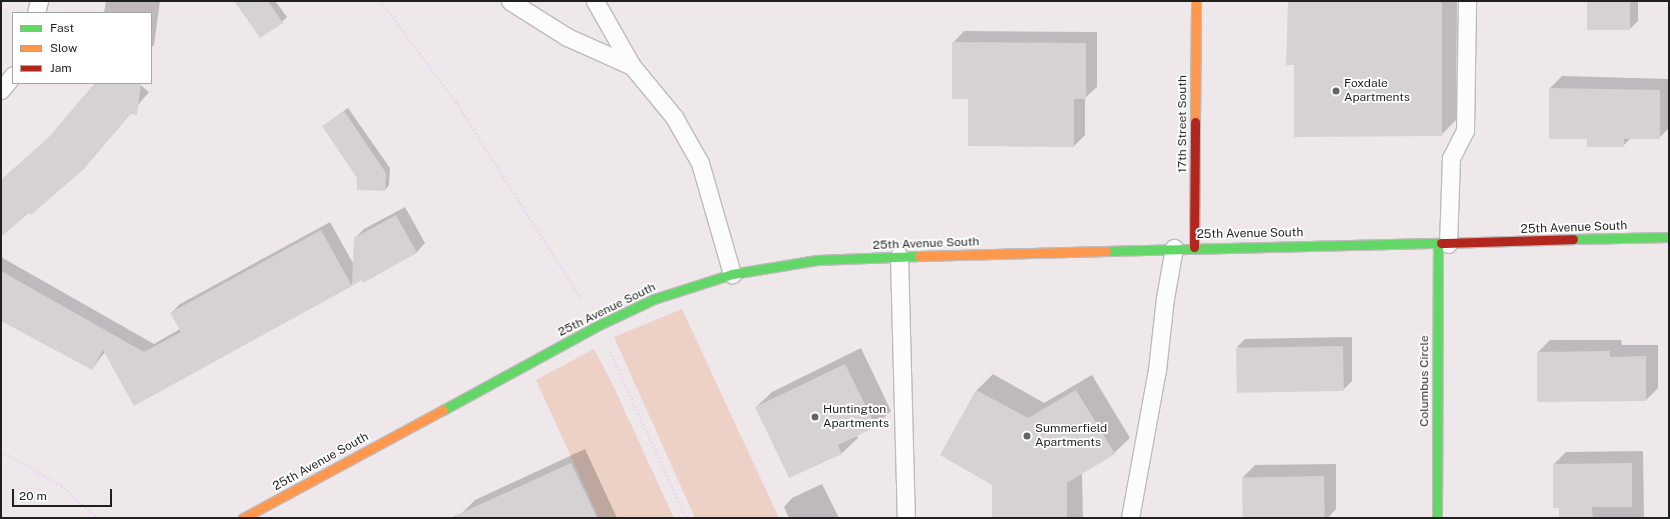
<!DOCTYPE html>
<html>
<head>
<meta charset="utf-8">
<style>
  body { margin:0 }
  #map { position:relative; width:1670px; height:519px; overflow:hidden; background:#eee8eb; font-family:"Public Sans",sans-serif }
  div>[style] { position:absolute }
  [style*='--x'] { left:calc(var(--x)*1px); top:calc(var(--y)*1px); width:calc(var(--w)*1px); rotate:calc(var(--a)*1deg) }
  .grass>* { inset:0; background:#edd1c7 }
  .shadow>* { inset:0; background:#0003 }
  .building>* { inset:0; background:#d6d2d4; transform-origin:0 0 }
  .path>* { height:2.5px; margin-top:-1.25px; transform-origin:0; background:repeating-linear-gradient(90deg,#ead9ec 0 2px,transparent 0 4px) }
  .roads { filter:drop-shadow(1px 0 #bebbbc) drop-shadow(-1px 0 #bebbbc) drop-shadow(0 1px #bebbbc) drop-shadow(0 -1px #bebbbc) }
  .lane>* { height:17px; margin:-8.5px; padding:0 8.5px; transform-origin:8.5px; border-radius:8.5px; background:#fcfcfc }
  .fast>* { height:9px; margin:-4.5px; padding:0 4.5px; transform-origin:4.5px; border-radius:4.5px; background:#63d668 }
  .slow>* { height:9px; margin:-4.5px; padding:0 4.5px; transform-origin:4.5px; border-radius:4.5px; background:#ff974d }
  .jam>* { height:9px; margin:-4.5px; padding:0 4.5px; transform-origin:4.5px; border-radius:4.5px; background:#b3261e }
  .dots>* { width:11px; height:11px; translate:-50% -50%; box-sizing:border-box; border:2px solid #fff; border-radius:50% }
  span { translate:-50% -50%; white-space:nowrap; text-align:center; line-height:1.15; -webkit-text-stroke:3.5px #fff; paint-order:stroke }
  .poi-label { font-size:12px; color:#1f1f1f }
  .left { translate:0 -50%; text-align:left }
  .street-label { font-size:12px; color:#1f1f1f }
  .frame { position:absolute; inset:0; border:2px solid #1f1f1f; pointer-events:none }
  .legend { position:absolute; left:12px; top:12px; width:140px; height:72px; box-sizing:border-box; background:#fff; border:1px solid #a5a5a5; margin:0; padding:5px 7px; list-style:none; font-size:12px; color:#1f1f1f }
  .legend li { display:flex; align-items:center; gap:8px; height:20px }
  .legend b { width:20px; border:1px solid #a5a5a5 }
  .scale { position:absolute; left:12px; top:489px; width:100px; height:18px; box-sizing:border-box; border:2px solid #1f1f1f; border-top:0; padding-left:5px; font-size:12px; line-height:14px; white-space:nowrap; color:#1f1f1f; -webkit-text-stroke:3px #fff; paint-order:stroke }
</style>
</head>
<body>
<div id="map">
  <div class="grass">
    <div style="clip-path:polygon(682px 309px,779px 518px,695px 518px,614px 337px)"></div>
    <div style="clip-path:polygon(594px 349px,612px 383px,674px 518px,599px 518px,536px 380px)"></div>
  </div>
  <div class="shadow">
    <div style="clip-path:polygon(106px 1px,160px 1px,154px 45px,151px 48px,151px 13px,104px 13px)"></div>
    <div style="clip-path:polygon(236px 1px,275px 1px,287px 17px,282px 22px)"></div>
    <div style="clip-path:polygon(1289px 1px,1457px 1px,1456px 120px,1441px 135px,1295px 64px)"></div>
    <div style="clip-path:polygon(1589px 1px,1638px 1px,1638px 21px,1630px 29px)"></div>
    <div style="clip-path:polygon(964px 31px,1097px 32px,1097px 87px,1085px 98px,1085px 135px,1074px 146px,969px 98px,953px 43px)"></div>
    <div style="clip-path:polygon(1562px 76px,1669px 79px,1669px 128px,1659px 138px,1631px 138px,1623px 146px,1588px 138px,1550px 88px)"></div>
    <div style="clip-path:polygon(96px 83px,138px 83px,149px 92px,92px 159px,1px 236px,1px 180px,52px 135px)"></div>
    <div style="clip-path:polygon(348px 108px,390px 168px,389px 185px,385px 190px,323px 126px)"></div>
    <div style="clip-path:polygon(405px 207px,425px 243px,417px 252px,363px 281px,362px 279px,135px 404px,105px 352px,92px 369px,1px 319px,1px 257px,154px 344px,180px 329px,171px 313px,180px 304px,330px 222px,354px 265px,355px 238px,364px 229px)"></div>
    <div style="clip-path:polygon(1352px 337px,1352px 381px,1343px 390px,1237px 347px,1245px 339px)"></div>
    <div style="clip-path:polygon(1550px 340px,1621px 340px,1622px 345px,1658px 345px,1658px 388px,1646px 400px,1538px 352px)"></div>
    <div style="clip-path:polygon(861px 348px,891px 411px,875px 426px,856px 435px,858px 438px,842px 453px,790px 477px,756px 407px,772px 392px)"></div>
    <div style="clip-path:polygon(993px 374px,1044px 403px,1092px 375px,1130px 438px,1114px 453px,1082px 473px,1083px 518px,993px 518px,993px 484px,941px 454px,977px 390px)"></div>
    <div style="clip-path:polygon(585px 449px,617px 518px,463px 518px,461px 514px,475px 500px)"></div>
    <div style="clip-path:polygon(1643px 451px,1644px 518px,1560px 518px,1554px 464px,1566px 452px)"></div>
    <div style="clip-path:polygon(1336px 464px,1336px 509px,1328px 518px,1243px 518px,1243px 477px,1255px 465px)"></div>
    <div style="clip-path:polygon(822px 484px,839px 518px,789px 518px,784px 507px,792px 498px)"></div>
  </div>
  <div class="building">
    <div style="clip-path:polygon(234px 1px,268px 1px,283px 23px,260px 38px)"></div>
    <div style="clip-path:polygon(1288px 1px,1442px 1px,1442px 136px,1294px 137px,1294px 65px,1286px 65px)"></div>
    <div style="left:1587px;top:1px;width:43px;height:29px"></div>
    <div style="clip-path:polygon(952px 42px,1086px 43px,1086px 99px,1074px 99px,1074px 147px,968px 146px,968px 99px,952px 99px)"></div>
    <div style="clip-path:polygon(95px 83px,141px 83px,137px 115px,130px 114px,84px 169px,31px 215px,29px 213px,1px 237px,1px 180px,47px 139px)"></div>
    <div style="clip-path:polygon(1549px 88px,1660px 90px,1660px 139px,1624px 139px,1624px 147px,1587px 147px,1587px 139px,1549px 139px)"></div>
    <div style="clip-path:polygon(344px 111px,386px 173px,385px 191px,357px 190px,357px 178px,322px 126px)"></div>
    <div style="clip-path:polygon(396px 215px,417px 253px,363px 283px,362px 280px,352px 286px,354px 238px)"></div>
    <div style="clip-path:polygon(321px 230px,352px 286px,134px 406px,103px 350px,92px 370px,1px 321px,1px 271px,144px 352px,181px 332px,170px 313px)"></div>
    <div style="left:1343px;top:346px;width:45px;height:107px;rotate:89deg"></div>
    <div style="clip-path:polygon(1610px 351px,1610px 357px,1646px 356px,1646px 401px,1537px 402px,1537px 352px)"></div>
    <div style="clip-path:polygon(845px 364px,876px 427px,838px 445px,842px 454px,789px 478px,755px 407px)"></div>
    <div style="clip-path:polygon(976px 390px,1028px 418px,1076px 390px,1115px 454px,1067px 483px,1067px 518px,992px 518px,992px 485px,940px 455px)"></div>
    <div style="clip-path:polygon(571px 463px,597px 518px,450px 518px)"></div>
    <div style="clip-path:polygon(1632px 463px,1632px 507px,1592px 507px,1593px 518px,1559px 518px,1559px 508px,1553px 508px,1553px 464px)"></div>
    <div style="left:1324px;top:476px;width:42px;height:82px;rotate:89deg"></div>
  </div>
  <div class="path">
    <div style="--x:381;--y:1;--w:126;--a:53.4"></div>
    <div style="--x:456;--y:102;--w:236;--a:57.5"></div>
    <div style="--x:610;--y:351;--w:183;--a:65.5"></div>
    <div style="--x:1;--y:451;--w:69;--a:29.5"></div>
    <div style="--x:61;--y:485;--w:50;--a:41.7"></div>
  </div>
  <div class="roads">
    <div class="lane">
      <div style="--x:510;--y:1;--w:67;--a:32.3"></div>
      <div style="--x:567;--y:37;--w:71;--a:24"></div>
      <div style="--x:595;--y:1;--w:75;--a:60.4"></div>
      <div style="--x:632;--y:66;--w:66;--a:50.5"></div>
      <div style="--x:674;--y:117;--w:53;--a:60.5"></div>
      <div style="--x:700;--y:163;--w:116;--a:73.9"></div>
      <div style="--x:36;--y:13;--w:12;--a:-76"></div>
      <div style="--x:1;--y:90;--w:19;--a:-51"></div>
      <div style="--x:1448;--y:244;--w:86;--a:-88"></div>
      <div style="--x:1451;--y:158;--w:31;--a:-63"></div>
      <div style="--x:1465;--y:130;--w:129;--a:-89.1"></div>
      <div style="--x:899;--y:256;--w:262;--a:88.5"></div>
      <div style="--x:1130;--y:518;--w:150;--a:-79.7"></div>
      <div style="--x:1157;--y:370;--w:72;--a:-83.7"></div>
      <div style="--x:1165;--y:298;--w:51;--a:-79.8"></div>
    </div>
    <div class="fast">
      <div style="--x:1573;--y:239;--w:96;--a:-1.2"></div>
      <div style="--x:1106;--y:251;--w:335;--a:-1.4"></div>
      <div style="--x:443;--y:410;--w:178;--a:-28.6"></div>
      <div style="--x:599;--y:325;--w:61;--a:-25.3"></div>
      <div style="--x:654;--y:299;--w:82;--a:-17.8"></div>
      <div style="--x:732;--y:274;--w:86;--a:-9.4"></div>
      <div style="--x:817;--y:260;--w:102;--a:-2.2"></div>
      <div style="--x:1437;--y:518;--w:273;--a:-89.8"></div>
    </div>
    <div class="slow">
      <div style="--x:1195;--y:122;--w:121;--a:-89.5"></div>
      <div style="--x:919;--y:256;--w:187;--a:-1.5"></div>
      <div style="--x:243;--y:518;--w:227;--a:-28.4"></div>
    </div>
    <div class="jam">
      <div style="--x:1441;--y:243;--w:132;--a:-1.7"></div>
      <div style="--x:1194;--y:247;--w:125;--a:-89.5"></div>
    </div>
  </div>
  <div class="dots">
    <div style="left:1336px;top:91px;background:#676566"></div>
    <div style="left:815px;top:417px;background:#676566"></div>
    <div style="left:1027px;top:436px;background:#676566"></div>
  </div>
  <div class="poi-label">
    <span class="left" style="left:1344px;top:91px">Foxdale<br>Apartments</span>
    <span class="left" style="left:823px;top:417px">Huntington<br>Apartments</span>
    <span class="left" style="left:1035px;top:436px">Summerfield<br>Apartments</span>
  </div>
  <div class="street-label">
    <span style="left:1183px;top:124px;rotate:-90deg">17th Street South</span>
    <span style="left:1574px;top:228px;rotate:-2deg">25th Avenue South</span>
    <span style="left:1250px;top:234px;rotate:-1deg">25th Avenue South</span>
    <span style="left:926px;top:244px;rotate:-2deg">25th Avenue South</span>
    <span style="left:607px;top:310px;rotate:-26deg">25th Avenue South</span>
    <span style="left:1425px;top:381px;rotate:-90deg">Columbus Circle</span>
    <span style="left:321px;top:462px;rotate:-29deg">25th Avenue South</span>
  </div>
  <div class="frame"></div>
  <ul class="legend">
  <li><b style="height:5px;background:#63d668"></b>Fast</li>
  <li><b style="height:5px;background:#ff974d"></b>Slow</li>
  <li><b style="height:5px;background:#b3261e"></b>Jam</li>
  </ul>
  <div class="scale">20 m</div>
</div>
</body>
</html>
